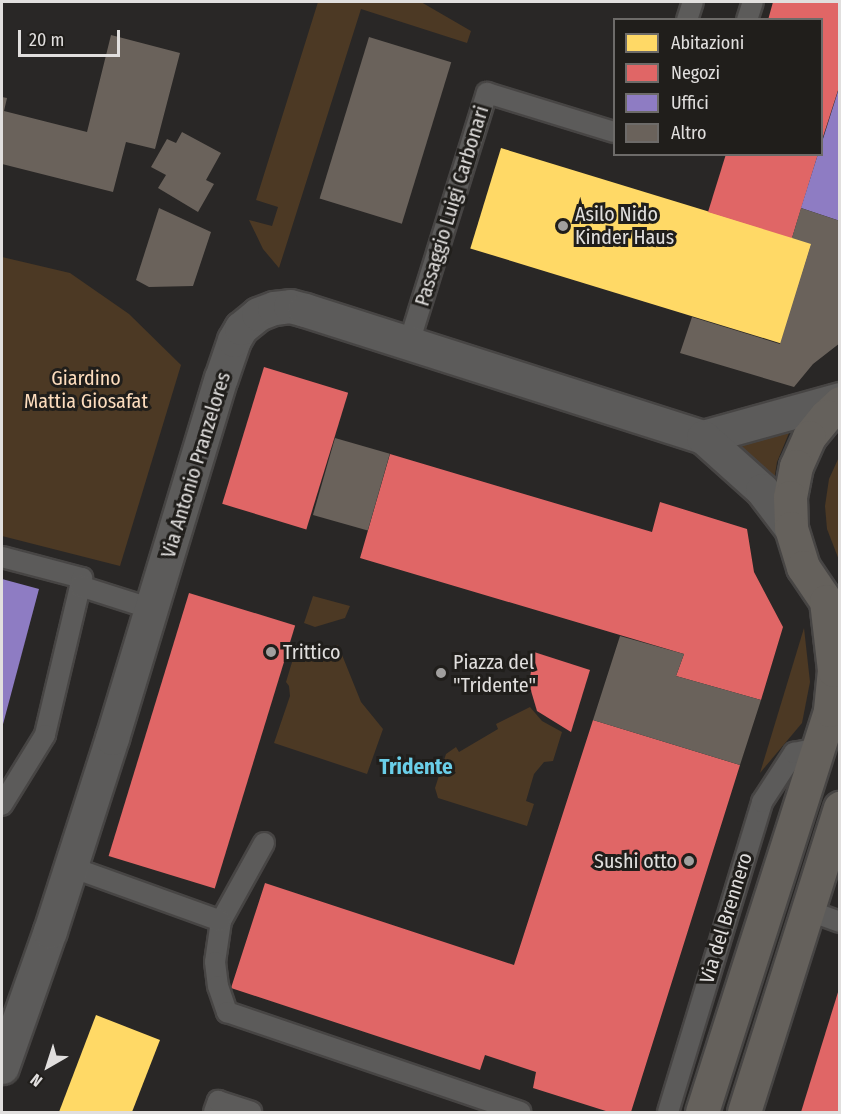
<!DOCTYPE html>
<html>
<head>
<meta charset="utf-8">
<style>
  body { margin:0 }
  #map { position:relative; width:841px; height:1114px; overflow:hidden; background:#292726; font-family:"Fira Sans Condensed",sans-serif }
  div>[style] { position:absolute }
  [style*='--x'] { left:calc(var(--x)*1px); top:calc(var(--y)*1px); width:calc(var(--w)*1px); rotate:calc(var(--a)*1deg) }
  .green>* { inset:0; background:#4c3924 }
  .homes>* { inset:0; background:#ffd966; transform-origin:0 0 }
  .shops>* { inset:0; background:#e06666; transform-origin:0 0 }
  .offices>* { inset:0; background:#8e7cc3 }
  .building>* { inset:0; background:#6a625b; transform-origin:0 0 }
  .roads { filter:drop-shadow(2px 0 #474544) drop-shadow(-2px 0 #474544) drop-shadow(0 2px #474544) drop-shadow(0 -2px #474544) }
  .lane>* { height:20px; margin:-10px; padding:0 10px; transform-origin:10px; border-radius:10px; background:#5c5b5a }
  .street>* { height:33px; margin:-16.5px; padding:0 16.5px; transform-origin:16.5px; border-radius:16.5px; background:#5c5b5a }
  .secondary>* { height:33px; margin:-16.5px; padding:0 16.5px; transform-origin:16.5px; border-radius:16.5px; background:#65615c }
  .dots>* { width:16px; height:16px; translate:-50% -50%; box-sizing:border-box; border:3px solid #201e1b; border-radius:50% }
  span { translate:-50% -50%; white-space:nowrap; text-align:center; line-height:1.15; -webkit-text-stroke:6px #201e1b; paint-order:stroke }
  .street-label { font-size:20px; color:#e1dfde }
  .poi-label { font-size:20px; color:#e1dfde }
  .left { translate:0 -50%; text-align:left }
  .right { translate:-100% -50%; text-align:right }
  .park-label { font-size:20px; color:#fdddbe }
  .neighbourhood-label { font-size:21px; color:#6acee8; font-weight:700 }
  .frame { position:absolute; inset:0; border:3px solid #e1dfde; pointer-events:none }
  .legend { position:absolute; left:613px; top:18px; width:210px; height:138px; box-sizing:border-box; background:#201e1b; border:2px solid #6d6b69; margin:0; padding:8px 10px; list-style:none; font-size:18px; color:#e1dfde }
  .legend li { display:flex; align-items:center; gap:12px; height:30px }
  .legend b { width:30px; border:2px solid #6d6b69 }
  .north { position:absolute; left:18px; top:1036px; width:60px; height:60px; -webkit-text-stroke:4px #201e1b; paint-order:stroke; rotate:219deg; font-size:16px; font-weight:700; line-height:24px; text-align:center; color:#e1dfde }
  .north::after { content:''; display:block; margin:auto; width:21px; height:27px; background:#e1dfde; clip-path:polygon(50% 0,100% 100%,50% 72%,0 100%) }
  .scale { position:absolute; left:18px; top:30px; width:102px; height:27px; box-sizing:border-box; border:3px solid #e1dfde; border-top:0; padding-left:8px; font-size:18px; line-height:21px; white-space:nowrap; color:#e1dfde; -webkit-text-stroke:4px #201e1b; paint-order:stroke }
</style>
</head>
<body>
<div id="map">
  <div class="green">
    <div style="clip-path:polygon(318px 2px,421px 2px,471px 31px,467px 43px,361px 9px,279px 268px,263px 249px,249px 220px,272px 226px,278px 207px,256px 200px)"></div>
    <div style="clip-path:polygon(2px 257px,70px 273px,129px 314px,181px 365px,120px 566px,2px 536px)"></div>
    <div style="clip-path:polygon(789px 433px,777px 462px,772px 493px,710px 438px)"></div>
    <div style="clip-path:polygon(839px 457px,839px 560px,827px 529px,825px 506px,829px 479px)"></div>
    <div style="clip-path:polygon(313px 596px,350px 606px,345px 618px,315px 627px,304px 623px)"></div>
    <div style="clip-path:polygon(804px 628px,810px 682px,802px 723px,760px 773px)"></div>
    <div style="clip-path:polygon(338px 645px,361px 702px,383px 729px,367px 774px,274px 743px,290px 696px,289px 686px,286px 682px,296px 649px,318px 652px)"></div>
    <div style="clip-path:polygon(530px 707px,542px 721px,562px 732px,553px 761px,544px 762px,534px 774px,526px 801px,534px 804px,527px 826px,438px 798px,435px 788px,446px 754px,456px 747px,459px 752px,498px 729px,496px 724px)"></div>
  </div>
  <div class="homes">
    <div style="left:501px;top:148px;width:325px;height:105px;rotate:17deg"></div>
    <div style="clip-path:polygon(96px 1015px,160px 1040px,132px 1112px,59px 1112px)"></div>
  </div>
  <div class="shops">
    <div style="clip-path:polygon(773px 2px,840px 2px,840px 84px,822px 140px,822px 20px,768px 20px)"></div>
    <div style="clip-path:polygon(726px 154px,818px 154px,792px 238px,708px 212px)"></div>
    <div style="left:264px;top:367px;width:88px;height:143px;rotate:17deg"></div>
    <div style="clip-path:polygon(390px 454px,652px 532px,660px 502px,747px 529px,754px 572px,783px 627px,761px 700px,676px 676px,684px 654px,360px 558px)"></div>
    <div style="left:189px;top:593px;width:111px;height:275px;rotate:17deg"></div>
    <div style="clip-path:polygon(534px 652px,590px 670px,571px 732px,537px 711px,529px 684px)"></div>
    <div style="clip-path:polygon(593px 720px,740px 765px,631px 1112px,609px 1112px,533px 1088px,536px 1072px,485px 1055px,480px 1070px,231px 988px,265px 883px,514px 965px)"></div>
    <div style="clip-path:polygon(839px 989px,840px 1112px,801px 1112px)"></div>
  </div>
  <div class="offices">
    <div style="clip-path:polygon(840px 85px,840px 221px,801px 208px,818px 154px,822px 154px,822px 142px)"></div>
    <div style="clip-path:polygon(2px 579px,39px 589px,2px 728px)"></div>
  </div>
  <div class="building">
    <div style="clip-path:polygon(111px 35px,180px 53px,155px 149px,126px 142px,113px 192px,2px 164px,2px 97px,7px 98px,4px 111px,87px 132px)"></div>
    <div style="left:369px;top:37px;width:86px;height:169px;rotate:17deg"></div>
    <div style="clip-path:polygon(182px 132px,221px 153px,206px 180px,214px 184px,198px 212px,158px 188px,166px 175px,151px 167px,167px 139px,176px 143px)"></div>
    <div style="clip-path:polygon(159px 208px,211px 232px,193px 286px,149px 287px,136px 280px)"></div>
    <div style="clip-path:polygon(801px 208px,840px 221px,840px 343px,813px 364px,794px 387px,680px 353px,692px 317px,780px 344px,811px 244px,792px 238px)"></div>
    <div style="left:335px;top:438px;width:57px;height:80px;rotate:16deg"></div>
    <div style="clip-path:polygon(620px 636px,684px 654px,676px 676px,761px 700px,740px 765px,593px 720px)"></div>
  </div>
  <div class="roads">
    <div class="lane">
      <div style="--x:687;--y:20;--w:19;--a:-72"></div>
      <div style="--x:747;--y:20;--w:19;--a:-72"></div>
      <div style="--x:409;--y:343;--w:262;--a:-72.7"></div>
      <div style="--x:487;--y:93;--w:133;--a:17.1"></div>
      <div style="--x:2;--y:557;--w:83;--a:14.7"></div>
      <div style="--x:82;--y:578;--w:161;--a:103.3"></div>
      <div style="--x:45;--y:735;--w:82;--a:121.6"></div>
      <div style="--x:80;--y:586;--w:76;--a:17.7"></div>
      <div style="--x:264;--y:843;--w:89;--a:118.9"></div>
      <div style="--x:221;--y:921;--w:41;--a:98.3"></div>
      <div style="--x:215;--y:962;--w:24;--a:83"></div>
      <div style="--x:218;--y:986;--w:28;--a:71"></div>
      <div style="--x:227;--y:1012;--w:310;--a:18.8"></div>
      <div style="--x:71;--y:867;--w:159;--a:19.8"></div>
      <div style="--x:807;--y:910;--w:35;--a:20"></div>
      <div style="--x:214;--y:1112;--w:12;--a:-70"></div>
      <div style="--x:218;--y:1101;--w:35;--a:18"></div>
      <div style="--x:668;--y:1112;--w:324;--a:-73.1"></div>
      <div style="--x:762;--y:802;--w:59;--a:-56.9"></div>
      <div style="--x:794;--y:753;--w:24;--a:-12"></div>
    </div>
    <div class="street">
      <div style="--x:703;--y:437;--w:142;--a:-15.5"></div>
      <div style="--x:2;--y:1067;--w:144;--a:-70.6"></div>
      <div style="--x:50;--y:931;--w:203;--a:-72.2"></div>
      <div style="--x:112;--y:738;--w:376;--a:-73.2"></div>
      <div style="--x:221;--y:378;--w:40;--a:-71.1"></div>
      <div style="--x:234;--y:340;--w:14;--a:-60"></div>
      <div style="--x:241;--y:328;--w:22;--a:-39"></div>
      <div style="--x:258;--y:314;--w:17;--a:-21"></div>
      <div style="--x:274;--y:308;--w:16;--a:-7"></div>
      <div style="--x:290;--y:306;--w:16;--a:15"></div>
      <div style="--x:305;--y:310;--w:418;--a:17.7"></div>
      <div style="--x:703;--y:437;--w:79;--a:41.9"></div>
      <div style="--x:762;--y:490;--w:48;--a:52.7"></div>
    </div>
    <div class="secondary">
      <div style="--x:840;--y:403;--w:19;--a:137"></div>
      <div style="--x:826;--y:416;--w:27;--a:129"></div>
      <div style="--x:809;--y:437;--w:32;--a:114"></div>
      <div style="--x:796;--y:466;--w:32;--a:101"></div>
      <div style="--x:790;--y:497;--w:31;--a:88"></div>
      <div style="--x:791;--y:528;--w:41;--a:72.9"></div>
      <div style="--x:803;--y:567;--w:41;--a:55.9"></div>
      <div style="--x:826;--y:601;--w:18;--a:38"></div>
      <div style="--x:702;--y:1112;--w:422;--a:-72.3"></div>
      <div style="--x:830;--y:710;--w:40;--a:-84.3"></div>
      <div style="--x:834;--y:670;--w:69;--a:-96.6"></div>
      <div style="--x:744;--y:1112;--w:319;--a:-72.5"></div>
    </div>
  </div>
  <div class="dots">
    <div style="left:563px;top:226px;background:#a19f9e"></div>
    <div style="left:271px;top:652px;background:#a19f9e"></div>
    <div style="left:441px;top:673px;background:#a19f9e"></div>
    <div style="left:689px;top:861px;background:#a19f9e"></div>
  </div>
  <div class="street-label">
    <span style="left:452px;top:206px;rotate:-73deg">Passaggio Luigi Carbonari</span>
    <span style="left:196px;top:465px;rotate:-73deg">Via Antonio Pranzelores</span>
    <span style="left:726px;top:918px;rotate:-73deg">Via del Brennero</span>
  </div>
  <div class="poi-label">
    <span class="left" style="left:575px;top:226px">Asilo Nido<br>Kinder Haus</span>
    <span class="left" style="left:283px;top:652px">Trittico</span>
    <span class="left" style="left:453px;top:674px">Piazza del<br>"Tridente"</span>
    <span class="right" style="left:677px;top:861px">Sushi otto</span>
  </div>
  <div class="park-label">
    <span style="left:86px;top:390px">Giardino<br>Mattia Giosafat</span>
  </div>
  <div class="neighbourhood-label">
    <span style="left:416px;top:767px">Tridente</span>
  </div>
  <div class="frame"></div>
  <ul class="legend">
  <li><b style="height:16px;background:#ffd966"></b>Abitazioni</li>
  <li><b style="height:16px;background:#e06666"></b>Negozi</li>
  <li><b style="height:16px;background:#8e7cc3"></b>Uffici</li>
  <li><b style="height:16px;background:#6a625b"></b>Altro</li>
  </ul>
  <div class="north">N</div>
  <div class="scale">20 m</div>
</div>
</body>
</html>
